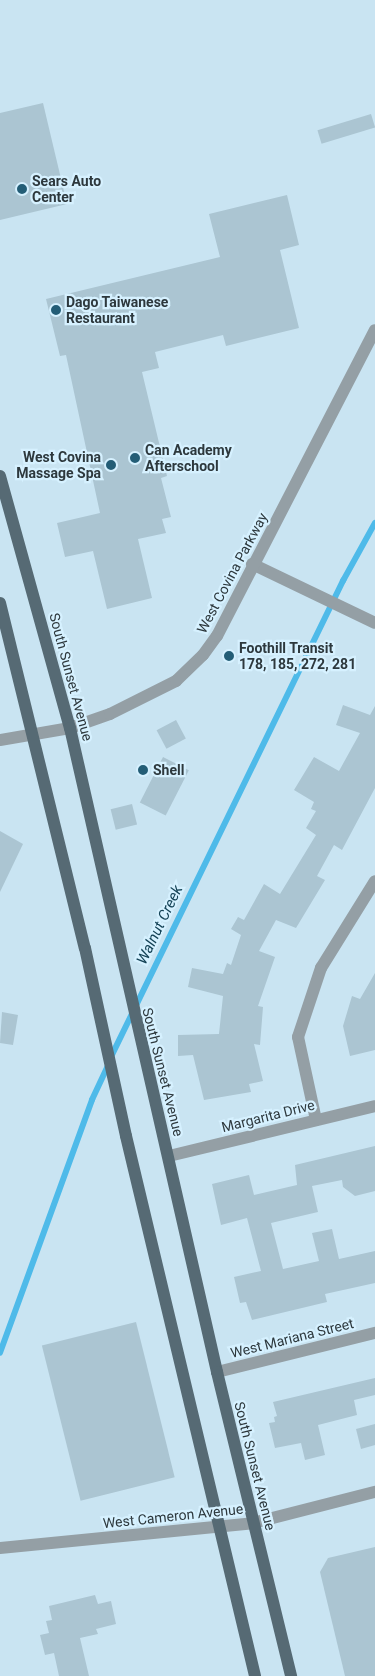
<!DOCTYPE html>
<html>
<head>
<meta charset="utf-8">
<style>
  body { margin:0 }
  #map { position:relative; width:375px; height:1676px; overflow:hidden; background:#c9e4f2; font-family:Roboto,sans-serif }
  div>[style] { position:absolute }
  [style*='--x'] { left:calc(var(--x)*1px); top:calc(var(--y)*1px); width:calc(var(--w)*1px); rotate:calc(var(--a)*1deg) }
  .stream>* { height:5.5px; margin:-2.75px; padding:0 2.75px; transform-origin:2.75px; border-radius:2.75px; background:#4ebae9 }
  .building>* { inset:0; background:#abc5d2; transform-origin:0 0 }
  .minor>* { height:12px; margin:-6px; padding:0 6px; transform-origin:6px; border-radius:6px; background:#949fa5 }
  .tertiary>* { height:12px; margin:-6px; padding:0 6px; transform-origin:6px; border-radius:6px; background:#949fa5 }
  .primary>* { height:12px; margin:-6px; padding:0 6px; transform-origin:6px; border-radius:6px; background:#566a74 }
  .dots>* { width:14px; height:14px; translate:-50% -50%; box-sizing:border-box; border:2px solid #d6f1ff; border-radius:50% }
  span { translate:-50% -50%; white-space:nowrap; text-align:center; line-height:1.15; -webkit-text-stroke:4.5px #d6f1ff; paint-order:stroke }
  .poi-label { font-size:14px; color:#2d383d; font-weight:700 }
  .left { translate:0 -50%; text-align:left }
  .right { translate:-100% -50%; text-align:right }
  .street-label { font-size:14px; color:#2d383d }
  .water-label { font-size:15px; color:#144256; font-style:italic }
</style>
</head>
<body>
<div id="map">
  <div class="stream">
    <div style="--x:111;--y:1057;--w:530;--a:-64.02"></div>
    <div style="--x:343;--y:581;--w:66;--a:-61.1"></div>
    <div style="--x:0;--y:1353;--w:269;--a:-70"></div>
    <div style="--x:92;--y:1100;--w:38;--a:-65"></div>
  </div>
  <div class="building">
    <div style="clip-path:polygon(43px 103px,67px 204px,0 220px,0 113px)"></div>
    <div style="left:371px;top:114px;width:14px;height:56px;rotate:73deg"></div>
    <div style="clip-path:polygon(287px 195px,299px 245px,280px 250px,299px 328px,226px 346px,223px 335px,155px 352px,159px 368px,142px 372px,167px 476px,161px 478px,171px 517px,162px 519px,166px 533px,138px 539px,152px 598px,107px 609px,93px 551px,65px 557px,57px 523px,100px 513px,66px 355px,60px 356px,46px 299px,220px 257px,209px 214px)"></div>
    <div style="clip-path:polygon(343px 705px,370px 715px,375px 706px,375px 788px,342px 850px,334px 845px,317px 876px,325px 880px,296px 928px,276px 920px,259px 951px,275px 957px,258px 1006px,263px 1007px,260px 1045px,254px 1044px,263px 1081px,249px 1084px,251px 1092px,204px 1100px,193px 1055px,178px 1056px,178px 1035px,219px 1034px,223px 996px,188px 987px,192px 968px,223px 974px,227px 963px,231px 965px,241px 935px,231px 929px,238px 917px,244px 920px,264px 884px,280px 894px,316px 835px,306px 828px,316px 811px,311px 809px,314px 802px,294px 790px,314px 757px,339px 771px,360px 733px,336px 725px)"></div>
    <div style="left:176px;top:720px;width:21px;height:22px;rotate:62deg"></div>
    <div style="left:163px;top:757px;width:29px;height:51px;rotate:27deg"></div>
    <div style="left:132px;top:804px;width:21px;height:22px;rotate:76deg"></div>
    <div style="clip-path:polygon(0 831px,23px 844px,0 892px)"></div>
    <div style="clip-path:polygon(375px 973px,375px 1050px,350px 1056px,343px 1026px,352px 996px,360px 999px)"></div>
    <div style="clip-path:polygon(2px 1012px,18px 1015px,13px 1045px,0 1043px)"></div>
    <div style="clip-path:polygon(375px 1146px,375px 1191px,355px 1196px,343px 1187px,342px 1180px,312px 1186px,318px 1212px,271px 1223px,283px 1269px,319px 1261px,312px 1233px,332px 1229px,339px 1259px,375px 1251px,375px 1283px,325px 1294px,327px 1302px,252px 1320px,246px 1302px,240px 1303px,234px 1277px,261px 1271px,247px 1218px,221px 1225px,212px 1184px,249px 1175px,254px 1195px,297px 1185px,295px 1165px)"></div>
    <div style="left:136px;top:1322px;width:160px;height:97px;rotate:76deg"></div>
    <div style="clip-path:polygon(375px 1378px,375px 1395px,354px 1400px,357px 1415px,318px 1425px,325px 1455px,305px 1460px,301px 1443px,275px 1448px,269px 1423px,275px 1422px,274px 1417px,277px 1416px,273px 1402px)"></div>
    <div style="clip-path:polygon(375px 1424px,375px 1445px,361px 1449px,356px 1429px)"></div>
    <div style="clip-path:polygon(375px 1547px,375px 1676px,345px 1676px,320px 1572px,328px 1558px)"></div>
    <div style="clip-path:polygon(95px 1595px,98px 1604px,111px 1601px,116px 1624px,96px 1629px,98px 1634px,80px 1638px,89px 1676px,59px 1676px,54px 1653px,45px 1655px,40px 1635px,49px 1633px,46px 1621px,52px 1620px,49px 1606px)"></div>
  </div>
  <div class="minor">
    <div style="--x:252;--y:564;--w:136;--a:25.6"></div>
    <div style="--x:316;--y:1120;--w:85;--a:-102.2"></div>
    <div style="--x:298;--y:1037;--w:73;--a:-71.6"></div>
    <div style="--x:321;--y:968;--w:102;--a:-58.2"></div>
    <div style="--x:169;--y:1156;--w:212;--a:-13.6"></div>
    <div style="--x:217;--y:1372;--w:163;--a:-13.9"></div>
  </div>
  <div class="tertiary">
    <div style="--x:0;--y:740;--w:71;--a:-9.7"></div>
    <div style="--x:70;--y:728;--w:42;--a:-19.3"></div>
    <div style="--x:110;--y:714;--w:74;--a:-26.6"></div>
    <div style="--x:176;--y:681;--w:37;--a:-44"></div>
    <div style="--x:203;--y:655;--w:24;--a:-54"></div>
    <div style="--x:217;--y:636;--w:344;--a:-62.7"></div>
    <div style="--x:0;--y:1548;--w:254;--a:-5.6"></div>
    <div style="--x:253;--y:1523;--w:126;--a:-14.3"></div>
  </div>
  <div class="primary">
    <div style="--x:0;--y:476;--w:262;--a:74.5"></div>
    <div style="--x:70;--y:728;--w:661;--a:77.14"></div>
    <div style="--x:217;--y:1372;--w:313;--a:76.3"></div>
    <div style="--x:0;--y:603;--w:355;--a:76.2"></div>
    <div style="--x:85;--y:948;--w:192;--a:77.7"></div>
    <div style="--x:126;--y:1136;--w:555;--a:76.56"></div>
  </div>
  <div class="dots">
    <div style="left:22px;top:189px;background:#235d76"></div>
    <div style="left:56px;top:310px;background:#235d76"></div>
    <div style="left:135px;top:458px;background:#235d76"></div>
    <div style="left:111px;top:465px;background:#235d76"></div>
    <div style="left:229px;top:656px;background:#235d76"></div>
    <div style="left:143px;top:770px;background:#235d76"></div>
  </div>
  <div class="poi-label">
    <span class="left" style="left:32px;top:189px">Sears Auto<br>Center</span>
    <span class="left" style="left:66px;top:310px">Dago Taiwanese<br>Restaurant</span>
    <span class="left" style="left:145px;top:458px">Can Academy<br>Afterschool</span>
    <span class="right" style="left:101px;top:465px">West Covina<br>Massage Spa</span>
    <span class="left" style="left:239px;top:656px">Foothill Transit<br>178, 185, 272, 281</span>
    <span class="left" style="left:153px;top:770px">Shell</span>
  </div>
  <div class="street-label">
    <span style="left:232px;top:573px;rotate:-62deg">West Covina Parkway</span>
    <span style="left:71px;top:677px;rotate:75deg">South Sunset Avenue</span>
    <span style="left:163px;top:1072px;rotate:76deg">South Sunset Avenue</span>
    <span style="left:268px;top:1116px;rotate:-14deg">Margarita Drive</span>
    <span style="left:292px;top:1338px;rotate:-14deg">West Mariana Street</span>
    <span style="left:255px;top:1466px;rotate:76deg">South Sunset Avenue</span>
    <span style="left:173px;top:1516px;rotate:-6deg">West Cameron Avenue</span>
  </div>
  <div class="water-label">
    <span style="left:160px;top:925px;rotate:-64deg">Walnut Creek</span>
  </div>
</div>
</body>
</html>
